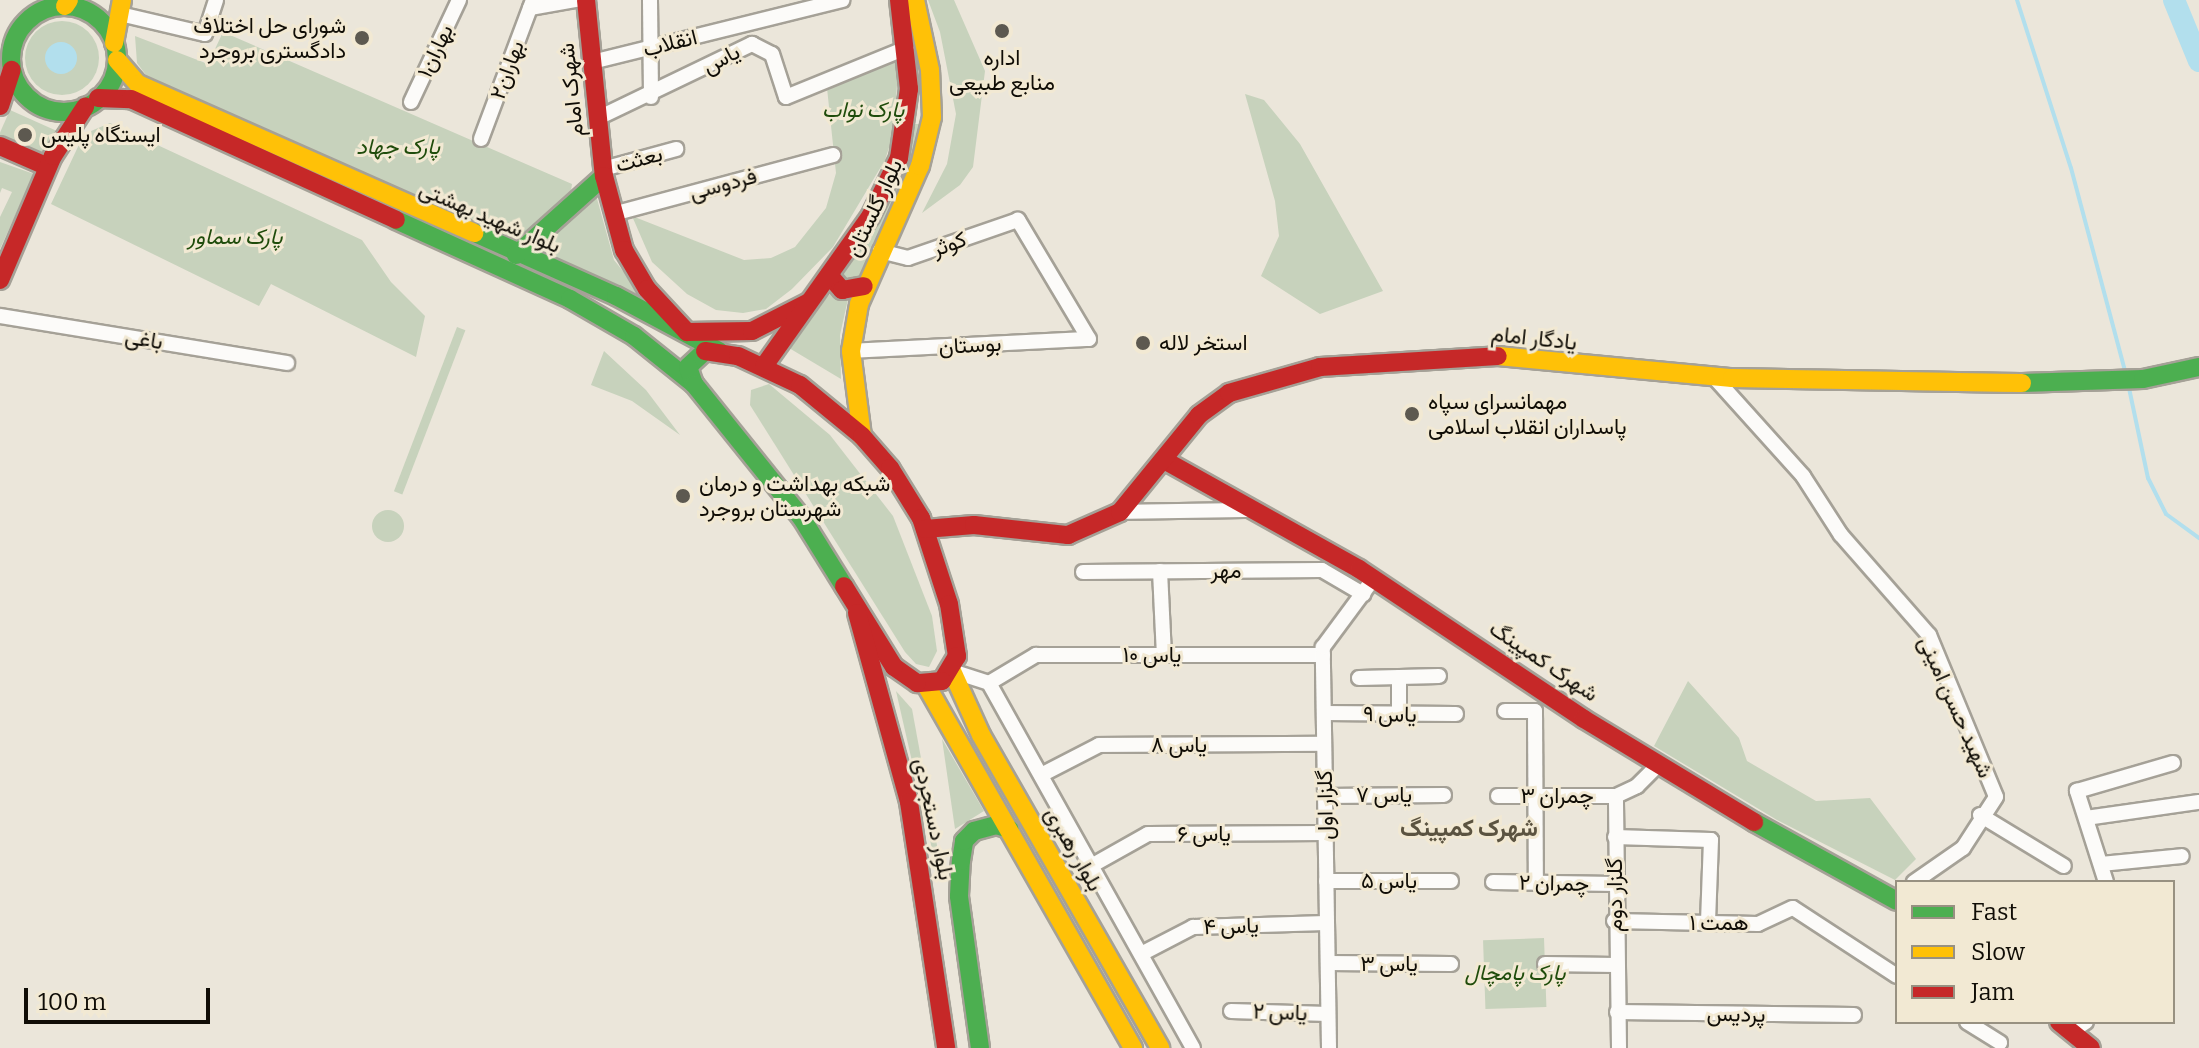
<!DOCTYPE html>
<html>
<head>
<meta charset="utf-8">
<style>
  body { margin:0 }
  #map { position:relative; width:2199px; height:1048px; overflow:hidden; background:#ebe6da; font-family:Bitter,Vazirmatn,serif }
  div>[style] { position:absolute }
  [style*='--x'] { left:calc(var(--x)*1px); top:calc(var(--y)*1px); width:calc(var(--w)*1px); rotate:calc(var(--a)*1deg) }
  .green>* { inset:0; background:#c7d2bc; transform-origin:0 0 }
  .round { border-radius:50% }
  .water>* { inset:0; background:#b2dfed }
  .stream>* { height:4px; margin:-2px; padding:0 2px; transform-origin:2px; border-radius:2px; background:#b2dfed }
  .river>* { height:22px; margin:-11px; padding:0 11px; transform-origin:11px; border-radius:11px; background:#b2dfed }
  .roads { filter:drop-shadow(2px 0 #a5a197) drop-shadow(-2px 0 #a5a197) drop-shadow(0 2px #a5a197) drop-shadow(0 -2px #a5a197) }
  .street>* { height:14px; margin:-7px; padding:0 7px; transform-origin:7px; border-radius:7px; background:#fcfbf9 }
  .fast>* { height:18px; margin:-9px; padding:0 9px; transform-origin:9px; border-radius:9px; background:#4caf50 }
  .fast>.ring { margin:-9px; padding:0; box-sizing:content-box; background:none; border:18px solid #4caf50; border-radius:50% }
  .slow>* { height:18px; margin:-9px; padding:0 9px; transform-origin:9px; border-radius:9px; background:#ffc107 }
  .jam>* { height:18px; margin:-9px; padding:0 9px; transform-origin:9px; border-radius:9px; background:#c62828 }
  .dots>* { width:22px; height:22px; translate:-50% -50%; box-sizing:border-box; border:4px solid #f2e9d3; border-radius:50% }
  span { translate:-50% -50%; white-space:nowrap; text-align:center; line-height:1.15; -webkit-text-stroke:6px #f2e9d3; paint-order:stroke }
  .poi-label { font-size:22px; color:#100d06 }
  .right { translate:-100% -50%; text-align:right }
  .left { translate:0 -50%; text-align:left }
  .street-label { font-size:22px; color:#100d06 }
  .park-label { font-size:22px; color:#1f4c0b; font-style:italic }
  .neighbourhood-label { font-size:24px; color:#5b5340; font-weight:700 }
  .legend { position:absolute; left:1895px; top:880px; width:280px; height:144px; box-sizing:border-box; background:#f2e9d3; border:2px solid #989181; margin:0; padding:10px 14px; list-style:none; font-size:24px; color:#100d06 }
  .legend li { display:flex; align-items:center; gap:16px; height:40px }
  .legend b { width:40px; border:2px solid #989181 }
  .scale { position:absolute; left:24px; top:988px; width:186px; height:36px; box-sizing:border-box; border:4px solid #100d06; border-top:0; padding-left:10px; font-size:24px; line-height:28px; white-space:nowrap; color:#100d06; -webkit-text-stroke:6px #f2e9d3; paint-order:stroke }
</style>
</head>
<body>
<div id="map">
  <div class="green">
    <div style="clip-path:polygon(928px 0,954px 0,985px 71px,973px 167px,960px 185px,922px 213px,947px 164px,956px 114px,940px 32px)"></div>
    <div class="round" style="left:25px;top:21px;width:74px;height:74px"></div>
    <div style="clip-path:polygon(223px 32px,572px 184px,571px 191px,515px 243px,149px 79px,137px 63px,135px 36px,208px 64px)"></div>
    <div style="clip-path:polygon(899px 60px,893px 135px,885px 160px,833px 247px,792px 289px,766px 309px,743px 313px,716px 310px,687px 294px,652px 262px,632px 216px,744px 260px,771px 258px,795px 247px,826px 208px,836px 173px,827px 88px)"></div>
    <div style="clip-path:polygon(1245px 94px,1264px 100px,1300px 144px,1383px 291px,1320px 314px,1261px 276px,1279px 236px,1275px 201px)"></div>
    <div style="left:10px;top:110px;width:52px;height:32px;rotate:24deg"></div>
    <div style="clip-path:polygon(110px 123px,362px 240px,391px 282px,425px 316px,416px 357px,271px 284px,259px 306px,51px 204px,84px 134px)"></div>
    <div style="clip-path:polygon(914px 124px,923px 124px,922px 131px,900px 195px,856px 282px,847px 281px,840px 273px,907px 151px)"></div>
    <div style="clip-path:polygon(0 162px,34px 174px,0 249px,0 217px,12px 192px,2px 188px,0 193px)"></div>
    <div style="clip-path:polygon(596px 195px,614px 260px,647px 301px,538px 252px)"></div>
    <div style="clip-path:polygon(832px 292px,837px 300px,848px 299px,840px 335px,841px 379px,784px 345px)"></div>
    <div style="left:457px;top:327px;width:9px;height:176px;rotate:21deg"></div>
    <div style="clip-path:polygon(604px 351px,646px 390px,680px 435px,632px 401px,591px 385px)"></div>
    <div style="clip-path:polygon(769px 384px,830px 435px,893px 516px,932px 616px,937px 651px,929px 667px,916px 664px,905px 652px,750px 405px,751px 390px)"></div>
    <div class="round" style="left:372px;top:510px;width:32px;height:32px"></div>
    <div style="clip-path:polygon(1688px 681px,1739px 738px,1747px 761px,1816px 801px,1870px 798px,1916px 859px,1895px 880px,1777px 820px,1654px 746px)"></div>
    <div style="clip-path:polygon(896px 691px,912px 709px,941px 867px,936px 867px)"></div>
    <div style="clip-path:polygon(942px 739px,984px 811px,955px 829px)"></div>
    <div style="left:1544px;top:938px;width:69px;height:61px;rotate:88deg"></div>
  </div>
  <div class="water">
    <div class="round" style="left:45px;top:42px;width:32px;height:32px"></div>
  </div>
  <div class="stream">
    <div style="--x:2017;--y:0;--w:176;--a:72.2"></div>
    <div style="--x:2071;--y:168;--w:214;--a:75.1"></div>
    <div style="--x:2129;--y:388;--w:92;--a:78.1"></div>
    <div style="--x:2148;--y:478;--w:40;--a:63.4"></div>
    <div style="--x:2166;--y:514;--w:41;--a:36"></div>
  </div>
  <div class="river">
    <div style="--x:2174;--y:0;--w:66;--a:67.7"></div>
  </div>
  <div class="roads">
    <div class="street">
      <div style="--x:650;--y:0;--w:97;--a:89.4"></div>
      <div style="--x:530;--y:8;--w:47;--a:-9.9"></div>
      <div style="--x:120;--y:14;--w:87;--a:13.2"></div>
      <div style="--x:205;--y:34;--w:36;--a:-72"></div>
      <div style="--x:592;--y:62;--w:258;--a:-13.9"></div>
      <div style="--x:411;--y:102;--w:113;--a:-64.8"></div>
      <div style="--x:598;--y:118;--w:171;--a:-25.7"></div>
      <div style="--x:752;--y:44;--w:22;--a:27"></div>
      <div style="--x:772;--y:54;--w:45;--a:72"></div>
      <div style="--x:786;--y:97;--w:130;--a:-22.2"></div>
      <div style="--x:481;--y:139;--w:148;--a:-69.5"></div>
      <div style="--x:603;--y:169;--w:76;--a:-15.3"></div>
      <div style="--x:613;--y:214;--w:228;--a:-15"></div>
      <div style="--x:0;--y:316;--w:291;--a:9.3"></div>
      <div style="--x:851;--y:351;--w:238;--a:-2.9"></div>
      <div style="--x:1089;--y:339;--w:139;--a:-120.8"></div>
      <div style="--x:1018;--y:220;--w:116;--a:160.9"></div>
      <div style="--x:908;--y:258;--w:29;--a:-166"></div>
      <div style="--x:1714;--y:377;--w:133;--a:48"></div>
      <div style="--x:1803;--y:476;--w:70;--a:57.2"></div>
      <div style="--x:1841;--y:535;--w:133;--a:48.7"></div>
      <div style="--x:1929;--y:635;--w:175;--a:67.5"></div>
      <div style="--x:1996;--y:797;--w:61;--a:122.9"></div>
      <div style="--x:1963;--y:848;--w:60;--a:145.2"></div>
      <div style="--x:1120;--y:512;--w:134;--a:-0.9"></div>
      <div style="--x:1160;--y:571;--w:84;--a:87.3"></div>
      <div style="--x:1083;--y:572;--w:239;--a:-0.5"></div>
      <div style="--x:1322;--y:570;--w:48;--a:30.3"></div>
      <div style="--x:952;--y:671;--w:39;--a:18"></div>
      <div style="--x:989;--y:683;--w:418;--a:60.8"></div>
      <div style="--x:1399;--y:677;--w:37;--a:90"></div>
      <div style="--x:1359;--y:678;--w:80;--a:-1.4"></div>
      <div style="--x:989;--y:683;--w:55;--a:-30.8"></div>
      <div style="--x:1036;--y:655;--w:287;--a:0"></div>
      <div style="--x:1505;--y:711;--w:30;--a:0"></div>
      <div style="--x:1535;--y:711;--w:172;--a:89.7"></div>
      <div style="--x:1324;--y:713;--w:132;--a:0.4"></div>
      <div style="--x:1041;--y:775;--w:65;--a:-27.3"></div>
      <div style="--x:1099;--y:745;--w:225;--a:-0.3"></div>
      <div style="--x:1325;--y:796;--w:119;--a:-0.5"></div>
      <div style="--x:1498;--y:796;--w:118;--a:0"></div>
      <div style="--x:1980;--y:815;--w:98;--a:31.3"></div>
      <div style="--x:2086;--y:818;--w:114;--a:-8.1"></div>
      <div style="--x:1615;--y:837;--w:96;--a:1.8"></div>
      <div style="--x:1711;--y:840;--w:83;--a:92.1"></div>
      <div style="--x:2101;--y:864;--w:81;--a:-5.6"></div>
      <div style="--x:1091;--y:866;--w:65;--a:-29.3"></div>
      <div style="--x:1148;--y:834;--w:178;--a:-0.3"></div>
      <div style="--x:1326;--y:881;--w:125;--a:0"></div>
      <div style="--x:1493;--y:882;--w:122;--a:0.9"></div>
      <div style="--x:2106;--y:882;--w:96;--a:-107.7"></div>
      <div style="--x:2077;--y:791;--w:100;--a:-16.3"></div>
      <div style="--x:1614;--y:921;--w:144;--a:1.2"></div>
      <div style="--x:1758;--y:924;--w:38;--a:-25"></div>
      <div style="--x:1793;--y:908;--w:124;--a:33.2"></div>
      <div style="--x:1141;--y:954;--w:59;--a:-27.4"></div>
      <div style="--x:1193;--y:927;--w:134;--a:-1.7"></div>
      <div style="--x:1328;--y:963;--w:123;--a:0.5"></div>
      <div style="--x:1545;--y:964;--w:70;--a:0.8"></div>
      <div style="--x:1231;--y:1011;--w:97;--a:1.8"></div>
      <div style="--x:1617;--y:1012;--w:237;--a:0.7"></div>
      <div style="--x:1967;--y:1022;--w:39;--a:32"></div>
      <div style="--x:2071;--y:1032;--w:18;--a:-34"></div>
      <div style="--x:1329;--y:1048;--w:401;--a:-90.9"></div>
      <div style="--x:1323;--y:647;--w:86;--a:-53.5"></div>
      <div style="--x:1619;--y:1048;--w:252;--a:-90.7"></div>
      <div style="--x:1616;--y:796;--w:23;--a:-25"></div>
      <div style="--x:1637;--y:786;--w:31;--a:-45"></div>
    </div>
    <div class="fast">
      <div class="ring" style="left:11px;top:6px;width:88px;height:88px"></div>
      <div style="--x:396;--y:220;--w:191;--a:24.4"></div>
      <div style="--x:570;--y:299;--w:74;--a:30"></div>
      <div style="--x:634;--y:336;--w:77;--a:38.7"></div>
      <div style="--x:475;--y:233;--w:154;--a:24.1"></div>
      <div style="--x:616;--y:296;--w:117;--a:28.1"></div>
      <div style="--x:516;--y:255;--w:118;--a:-41.9"></div>
      <div style="--x:705;--y:351;--w:23;--a:137"></div>
      <div style="--x:688;--y:367;--w:18;--a:71"></div>
      <div style="--x:694;--y:384;--w:171;--a:51.2"></div>
      <div style="--x:801;--y:517;--w:81;--a:58.1"></div>
      <div style="--x:2022;--y:383;--w:121;--a:-1.9"></div>
      <div style="--x:2143;--y:379;--w:57;--a:-12.1"></div>
      <div style="--x:1754;--y:822;--w:163;--a:28.9"></div>
      <div style="--x:980;--y:1048;--w:153;--a:-97.9"></div>
      <div style="--x:959;--y:896;--w:35;--a:-87"></div>
      <div style="--x:961;--y:861;--w:20;--a:-81"></div>
      <div style="--x:964;--y:841;--w:14;--a:-45"></div>
      <div style="--x:974;--y:831;--w:23;--a:-15"></div>
      <div style="--x:996;--y:825;--w:14;--a:17"></div>
    </div>
    <div class="slow">
      <div style="--x:65;--y:6;--w:7;--a:-56"></div>
      <div style="--x:114;--y:43;--w:44;--a:-79.5"></div>
      <div style="--x:117;--y:60;--w:32;--a:49"></div>
      <div style="--x:138;--y:84;--w:368;--a:23.9"></div>
      <div style="--x:1498;--y:356;--w:235;--a:5.4"></div>
      <div style="--x:1732;--y:378;--w:290;--a:1"></div>
      <div style="--x:862;--y:436;--w:86;--a:-97.4"></div>
      <div style="--x:851;--y:351;--w:48;--a:-80.3"></div>
      <div style="--x:859;--y:304;--w:151;--a:-66.2"></div>
      <div style="--x:920;--y:166;--w:50;--a:-76.2"></div>
      <div style="--x:932;--y:117;--w:47;--a:-92.4"></div>
      <div style="--x:930;--y:70;--w:72;--a:-102.1"></div>
      <div style="--x:952;--y:671;--w:70;--a:65.6"></div>
      <div style="--x:981;--y:735;--w:361;--a:60.2"></div>
      <div style="--x:926;--y:685;--w:418;--a:60.3"></div>
    </div>
    <div class="jam">
      <div style="--x:586;--y:0;--w:177;--a:84.2"></div>
      <div style="--x:604;--y:176;--w:77;--a:74.9"></div>
      <div style="--x:624;--y:250;--w:45;--a:59.5"></div>
      <div style="--x:647;--y:289;--w:59;--a:47.1"></div>
      <div style="--x:687;--y:332;--w:65;--a:-0.9"></div>
      <div style="--x:752;--y:331;--w:64;--a:-27"></div>
      <div style="--x:98;--y:98;--w:33;--a:2"></div>
      <div style="--x:131;--y:99;--w:291;--a:24.5"></div>
      <div style="--x:0;--y:106;--w:38;--a:-72"></div>
      <div style="--x:0;--y:146;--w:52;--a:23.6"></div>
      <div style="--x:829;--y:275;--w:20;--a:49"></div>
      <div style="--x:842;--y:290;--w:22;--a:-10"></div>
      <div style="--x:0;--y:280;--w:135;--a:-66.9"></div>
      <div style="--x:53;--y:156;--w:59;--a:-56.9"></div>
      <div style="--x:705;--y:351;--w:33;--a:9"></div>
      <div style="--x:738;--y:356;--w:68;--a:25.1"></div>
      <div style="--x:800;--y:385;--w:80;--a:39.4"></div>
      <div style="--x:862;--y:436;--w:43;--a:48.8"></div>
      <div style="--x:890;--y:468;--w:59;--a:58.2"></div>
      <div style="--x:921;--y:518;--w:90;--a:72"></div>
      <div style="--x:949;--y:604;--w:53;--a:81.3"></div>
      <div style="--x:957;--y:656;--w:29;--a:121"></div>
      <div style="--x:942;--y:681;--w:25;--a:175"></div>
      <div style="--x:917;--y:683;--w:28;--a:-145"></div>
      <div style="--x:894;--y:667;--w:95;--a:-121.7"></div>
      <div style="--x:764;--y:366;--w:183;--a:-54.6"></div>
      <div style="--x:870;--y:217;--w:66;--a:-63.8"></div>
      <div style="--x:899;--y:158;--w:70;--a:-81.8"></div>
      <div style="--x:909;--y:89;--w:90;--a:-96.4"></div>
      <div style="--x:1164;--y:460;--w:223;--a:29.2"></div>
      <div style="--x:1359;--y:569;--w:270;--a:33.7"></div>
      <div style="--x:1584;--y:719;--w:199;--a:31.2"></div>
      <div style="--x:925;--y:529;--w:49;--a:-4.7"></div>
      <div style="--x:974;--y:525;--w:95;--a:6.1"></div>
      <div style="--x:1068;--y:535;--w:57;--a:-23.9"></div>
      <div style="--x:1120;--y:512;--w:125;--a:-50.8"></div>
      <div style="--x:1199;--y:415;--w:37;--a:-36"></div>
      <div style="--x:1229;--y:393;--w:95;--a:-15.9"></div>
      <div style="--x:1320;--y:367;--w:178;--a:-3.5"></div>
      <div style="--x:857;--y:613;--w:196;--a:74.6"></div>
      <div style="--x:909;--y:802;--w:249;--a:81.4"></div>
      <div style="--x:2059;--y:1022;--w:41;--a:39.1"></div>
    </div>
  </div>
  <div class="dots">
    <div style="left:1002px;top:31px;background:#5d5950"></div>
    <div style="left:362px;top:38px;background:#5d5950"></div>
    <div style="left:25px;top:135px;background:#5d5950"></div>
    <div style="left:1143px;top:343px;background:#5d5950"></div>
    <div style="left:1412px;top:414px;background:#5d5950"></div>
    <div style="left:683px;top:496px;background:#5d5950"></div>
  </div>
  <div class="poi-label">
    <span class="right" style="left:346px;top:38px">شورای حل اختلاف<br>دادگستری بروجرد</span>
    <span style="left:1002px;top:70px">اداره<br>منابع طبیعی</span>
    <span class="left" style="left:41px;top:135px">ایستگاه پلیس</span>
    <span class="left" style="left:1159px;top:343px">استخر لاله</span>
    <span class="left" style="left:1428px;top:414px">مهمانسرای سپاه<br>پاسداران انقلاب اسلامی</span>
    <span class="left" style="left:699px;top:496px">شبکه بهداشت و درمان<br>شهرستان بروجرد</span>
  </div>
  <div class="street-label">
    <span style="left:670px;top:43px;rotate:-14deg">انقلاب</span>
    <span style="left:435px;top:51px;rotate:-65deg">بهاران۱</span>
    <span style="left:721px;top:59px;rotate:-28deg">یاس</span>
    <span style="left:507px;top:70px;rotate:-70deg">بهاران۲</span>
    <span style="left:571px;top:90px;rotate:-96deg">شهرک امام</span>
    <span style="left:639px;top:159px;rotate:-15deg">بعثت</span>
    <span style="left:723px;top:184px;rotate:-15deg">فردوسی</span>
    <span style="left:874px;top:208px;rotate:-65deg">بلوار گلستان</span>
    <span style="left:490px;top:217px;rotate:23deg">بلوار شهید بهشتی</span>
    <span style="left:949px;top:244px;rotate:-20deg">کوثر</span>
    <span style="left:1534px;top:338px;rotate:6deg">یادگار امام</span>
    <span style="left:144px;top:339px;rotate:9deg">باغی</span>
    <span style="left:970px;top:345px;rotate:-3deg">بوستان</span>
    <span style="left:1226px;top:571px">مهر</span>
    <span style="left:1152px;top:655px">یاس ۱۰</span>
    <span style="left:1544px;top:661px;rotate:34deg">شهرک کمپینگ</span>
    <span style="left:1956px;top:707px;rotate:66deg">شهید حسن امینی</span>
    <span style="left:1390px;top:714px;rotate:1deg">یاس ۹</span>
    <span style="left:1179px;top:745px">یاس ۸</span>
    <span style="left:1384px;top:795px">یاس ۷</span>
    <span style="left:1557px;top:796px">چمران ۳</span>
    <span style="left:1325px;top:805px;rotate:-91deg">گلزار اول</span>
    <span style="left:934px;top:819px;rotate:78deg">بلوار دستجردی</span>
    <span style="left:1204px;top:834px">یاس ۶</span>
    <span style="left:1074px;top:849px;rotate:60deg">بلوار رهبری</span>
    <span style="left:1389px;top:881px">یاس ۵</span>
    <span style="left:1554px;top:883px;rotate:1deg">چمران ۲</span>
    <span style="left:1615px;top:895px;rotate:-90deg">گلزار دوم</span>
    <span style="left:1719px;top:923px">همت ۱</span>
    <span style="left:1231px;top:926px;rotate:-2deg">یاس ۴</span>
    <span style="left:1389px;top:964px">یاس ۳</span>
    <span style="left:1280px;top:1012px;rotate:2deg">یاس ۲</span>
    <span style="left:1736px;top:1014px;rotate:1deg">پردیس</span>
  </div>
  <div class="park-label">
    <span style="left:863px;top:110px">پارک نواب</span>
    <span style="left:398px;top:147px">پارک جهاد</span>
    <span style="left:235px;top:237px">پارک سماور</span>
    <span style="left:1515px;top:973px">پارک پامچال</span>
  </div>
  <div class="neighbourhood-label">
    <span style="left:1469px;top:829px">شهرک کمپینگ</span>
  </div>
  <ul class="legend">
  <li><b style="height:10px;background:#4caf50"></b>Fast</li>
  <li><b style="height:10px;background:#ffc107"></b>Slow</li>
  <li><b style="height:10px;background:#c62828"></b>Jam</li>
  </ul>
  <div class="scale">100 m</div>
</div>
</body>
</html>
